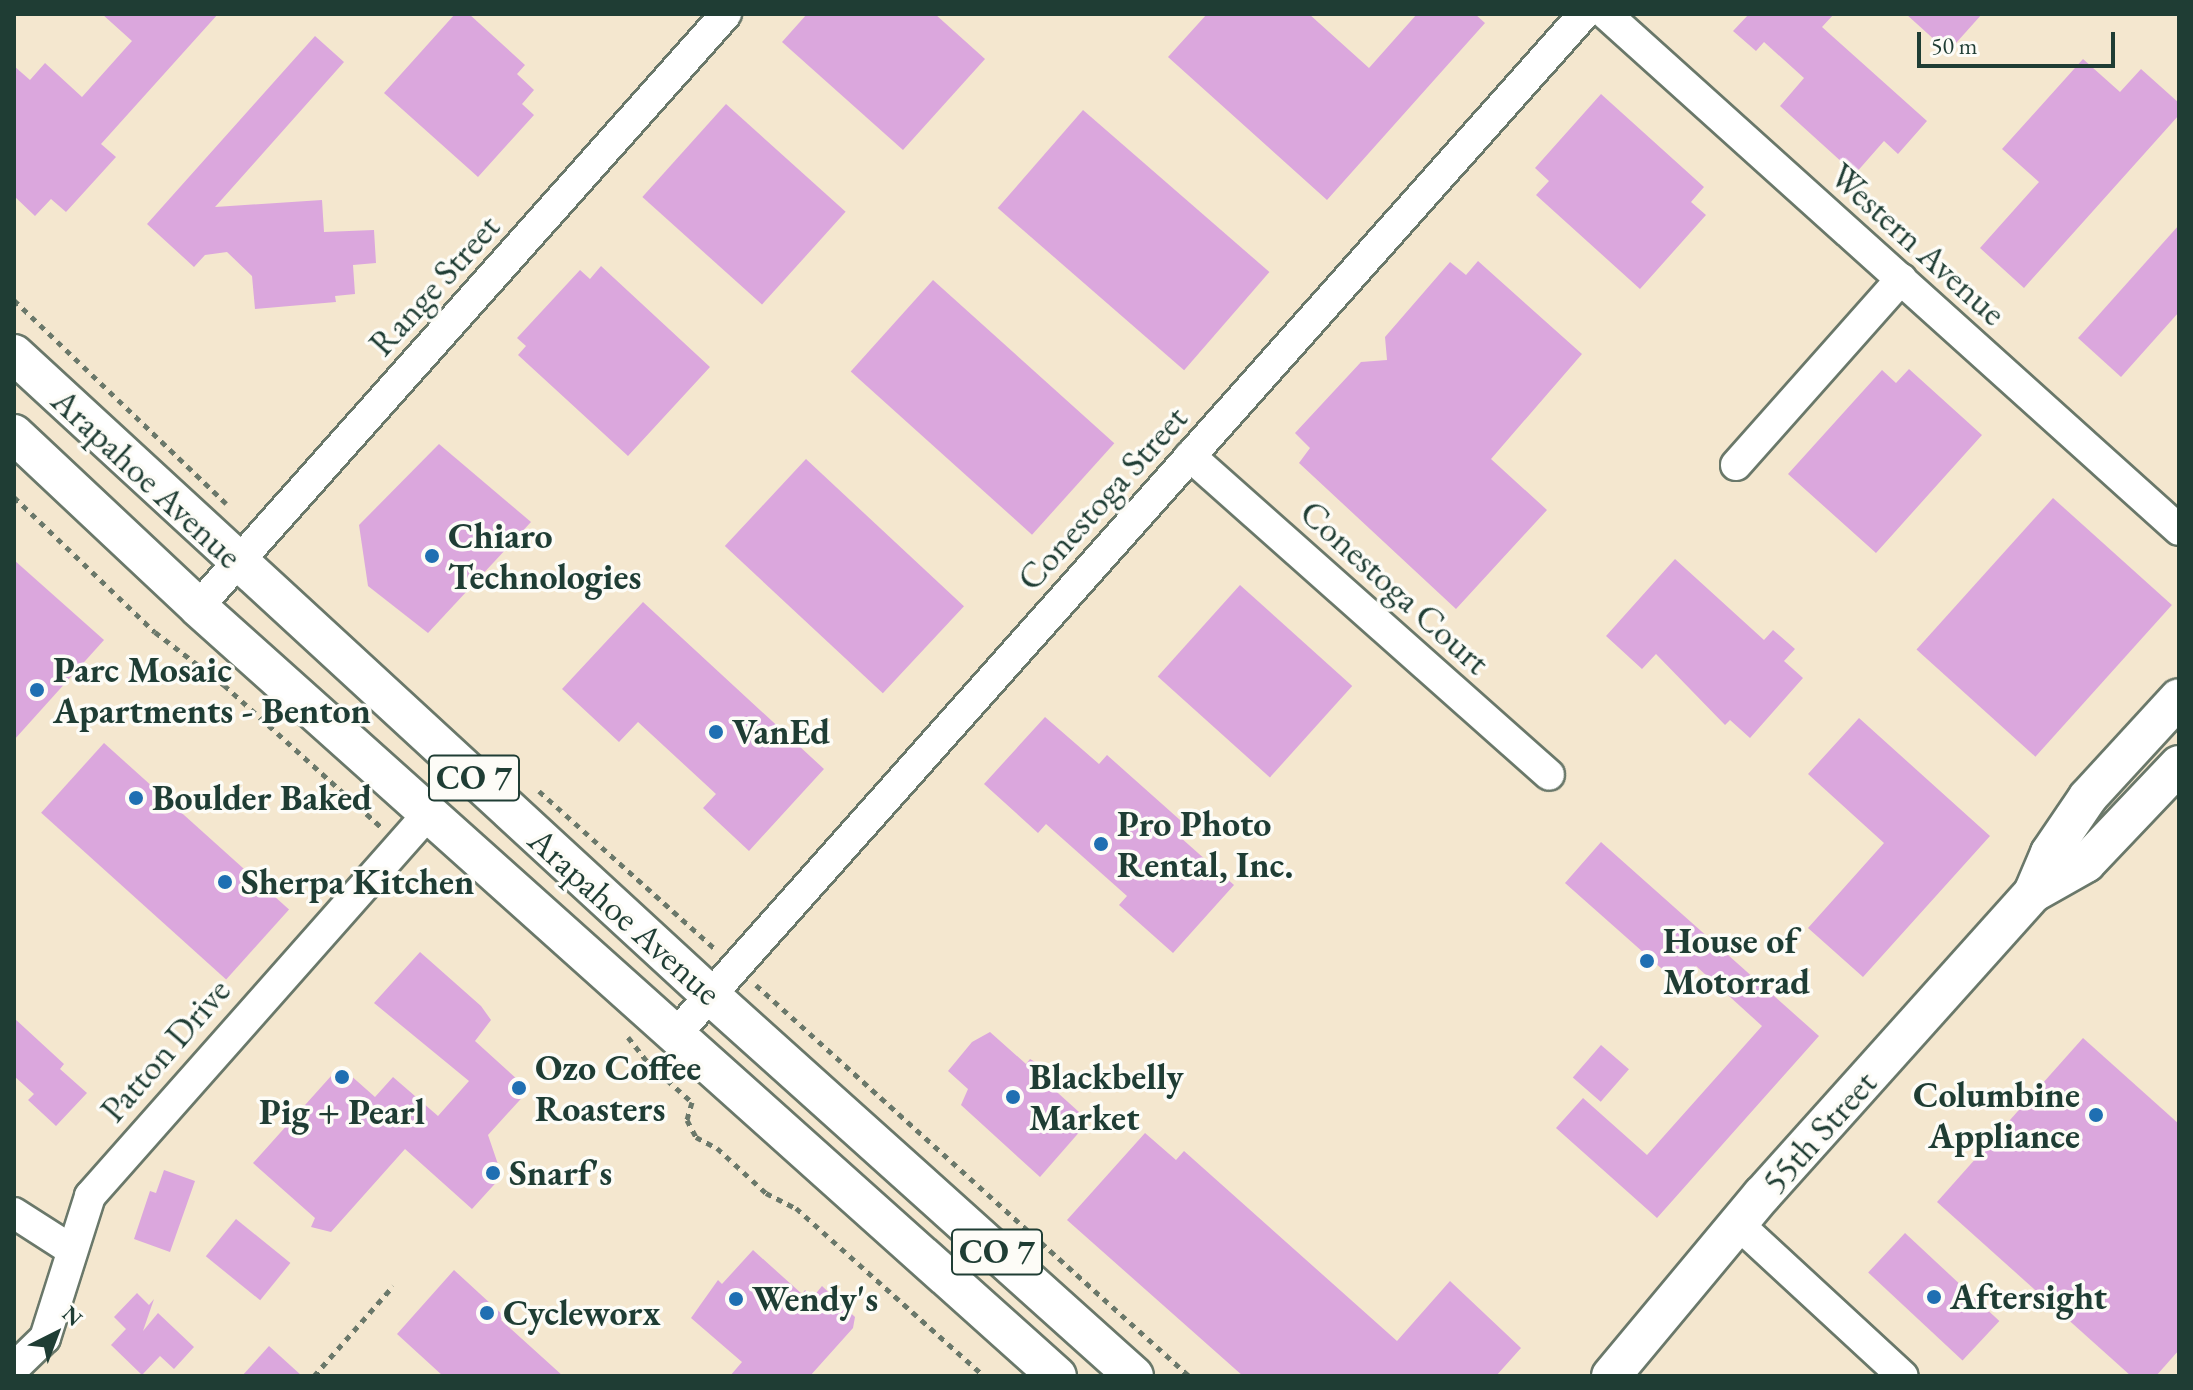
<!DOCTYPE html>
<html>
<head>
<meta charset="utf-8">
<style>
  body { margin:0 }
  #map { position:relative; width:2193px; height:1390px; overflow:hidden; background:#f4e7cf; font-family:"EB Garamond",serif }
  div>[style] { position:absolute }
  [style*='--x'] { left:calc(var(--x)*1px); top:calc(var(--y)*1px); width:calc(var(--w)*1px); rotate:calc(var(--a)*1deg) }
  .building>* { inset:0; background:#dba7dd; transform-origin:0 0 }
  .path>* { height:5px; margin-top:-2.5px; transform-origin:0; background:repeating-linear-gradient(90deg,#6a786a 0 6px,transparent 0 12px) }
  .roads { filter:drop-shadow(2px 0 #6a786a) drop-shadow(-2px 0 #6a786a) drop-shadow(0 2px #6a786a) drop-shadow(0 -2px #6a786a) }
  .minor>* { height:30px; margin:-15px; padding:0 15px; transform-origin:15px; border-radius:15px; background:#fff }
  .major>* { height:38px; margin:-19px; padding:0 19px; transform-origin:19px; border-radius:19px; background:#fff }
  .dots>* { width:22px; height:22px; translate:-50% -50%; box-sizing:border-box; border:4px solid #fdfcf7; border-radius:50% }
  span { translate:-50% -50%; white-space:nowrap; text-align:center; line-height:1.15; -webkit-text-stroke:7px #fdfcf7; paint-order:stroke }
  .shield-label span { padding:2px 6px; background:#fdfcf7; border:2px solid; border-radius:6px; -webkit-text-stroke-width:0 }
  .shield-label { font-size:34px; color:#1f3d34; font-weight:700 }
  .street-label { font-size:36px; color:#1f3d34 }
  .poi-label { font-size:36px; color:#1f3d34; font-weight:700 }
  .left { translate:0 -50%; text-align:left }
  .right { translate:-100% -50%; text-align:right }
  .frame { position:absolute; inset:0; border:16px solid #1f3d34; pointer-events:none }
  .north { position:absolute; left:16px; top:1294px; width:80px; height:80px; -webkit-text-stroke:6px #fdfcf7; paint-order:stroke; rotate:42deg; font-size:22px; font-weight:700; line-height:32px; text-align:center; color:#1f3d34 }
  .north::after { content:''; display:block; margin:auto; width:28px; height:36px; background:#1f3d34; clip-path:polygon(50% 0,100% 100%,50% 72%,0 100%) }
  .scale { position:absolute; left:1917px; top:32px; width:198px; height:36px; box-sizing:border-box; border:4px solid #1f3d34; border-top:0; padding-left:10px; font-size:24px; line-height:28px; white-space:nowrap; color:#1f3d34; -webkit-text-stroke:6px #fdfcf7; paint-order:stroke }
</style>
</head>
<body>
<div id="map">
  <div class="building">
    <div style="clip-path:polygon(102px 14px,218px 14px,101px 144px,116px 157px,66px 212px,51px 199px,35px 216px,14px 196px,14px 66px,30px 80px,45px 63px,82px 97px,132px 41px)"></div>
    <div style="clip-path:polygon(455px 14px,469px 14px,525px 65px,517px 74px,534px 90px,522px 104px,534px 115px,478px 177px,384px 93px)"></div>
    <div style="clip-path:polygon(807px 14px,935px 14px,985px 59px,903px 150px,782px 42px)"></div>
    <div style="clip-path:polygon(1207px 14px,1309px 14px,1369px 68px,1417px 14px,1475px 14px,1485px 23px,1327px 200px,1168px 57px)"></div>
    <div style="clip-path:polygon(1749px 14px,1834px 14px,1822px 27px,1927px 121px,1898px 154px,1884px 141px,1855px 174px,1780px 106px,1804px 78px,1764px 42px,1756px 51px,1733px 31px)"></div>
    <div style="clip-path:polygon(1906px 14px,1982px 14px,1948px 52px)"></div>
    <div style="clip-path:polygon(315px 36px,344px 62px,215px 207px,322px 200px,324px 232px,374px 230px,376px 263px,353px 265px,355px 294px,335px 296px,336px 302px,255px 309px,252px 276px,227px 252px,205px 255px,194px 267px,147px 224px)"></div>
    <div style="clip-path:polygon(2083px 59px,2120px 92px,2141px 69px,2179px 103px,2179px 115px,2024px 288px,1980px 248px,2039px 182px,2002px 149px)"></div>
    <div style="clip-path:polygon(1601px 94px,1704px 187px,1691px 202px,1706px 215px,1640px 289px,1536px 195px,1549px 181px,1535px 168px)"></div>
    <div style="left:726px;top:104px;width:161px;height:125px;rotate:42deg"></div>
    <div style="left:1083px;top:110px;width:247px;height:130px;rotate:41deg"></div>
    <div style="clip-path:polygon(2179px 225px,2179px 312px,2121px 377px,2078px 338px)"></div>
    <div style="clip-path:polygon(1478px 261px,1582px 354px,1491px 459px,1547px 510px,1456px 609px,1299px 463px,1310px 448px,1295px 433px,1361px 362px,1387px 360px,1385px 337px,1450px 262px,1466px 275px)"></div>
    <div style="clip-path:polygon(601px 266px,710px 367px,628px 456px,518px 355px,526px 346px,517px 338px,580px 270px,590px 279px)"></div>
    <div style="left:933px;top:280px;width:244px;height:123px;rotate:42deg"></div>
    <div style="clip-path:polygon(1909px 369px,1982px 435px,1876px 553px,1788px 474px,1882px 370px,1896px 383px)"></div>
    <div style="clip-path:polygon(439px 444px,531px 522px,428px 633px,368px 586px,359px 525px)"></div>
    <div style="left:806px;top:459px;width:216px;height:119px;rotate:43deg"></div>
    <div style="left:2053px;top:498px;width:160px;height:204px;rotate:42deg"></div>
    <div style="clip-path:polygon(1675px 559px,1764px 640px,1773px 630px,1795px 649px,1784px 661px,1803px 678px,1750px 738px,1730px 720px,1725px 725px,1656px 654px,1642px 669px,1606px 636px)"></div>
    <div style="clip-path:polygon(14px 560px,104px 640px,14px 740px)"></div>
    <div style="left:1240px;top:585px;width:151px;height:123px;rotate:42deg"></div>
    <div style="clip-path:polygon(643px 602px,824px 769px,749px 851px,703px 808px,716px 794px,638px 722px,619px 742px,562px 689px)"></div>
    <div style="clip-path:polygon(1045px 717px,1099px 764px,1107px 755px,1189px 828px,1180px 837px,1234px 885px,1173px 953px,1119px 905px,1127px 896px,1046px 824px,1038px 833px,984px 784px)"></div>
    <div style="clip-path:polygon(1859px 718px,1990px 836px,1863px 977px,1808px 928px,1884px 843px,1808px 774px)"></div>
    <div style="left:104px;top:743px;width:249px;height:94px;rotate:42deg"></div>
    <div style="clip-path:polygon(1601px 842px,1819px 1036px,1657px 1218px,1556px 1128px,1583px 1098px,1647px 1155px,1762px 1026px,1696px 966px,1679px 984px,1565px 883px)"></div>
    <div style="clip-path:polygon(420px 952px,481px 1006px,491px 1020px,475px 1041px,529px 1090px,488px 1135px,502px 1176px,472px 1209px,405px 1149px,331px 1232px,311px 1227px,315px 1218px,253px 1163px,340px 1066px,375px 1097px,393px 1077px,438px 1116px,469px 1081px,374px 1003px)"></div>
    <div style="clip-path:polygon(14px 1018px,64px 1064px,60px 1069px,87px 1093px,56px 1126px,28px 1100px,34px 1094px,14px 1076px)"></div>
    <div style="clip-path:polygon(990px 1032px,1026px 1064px,1030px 1059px,1056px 1074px,1048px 1084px,1089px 1121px,1040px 1177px,961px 1105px,968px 1089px,948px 1071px,972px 1042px)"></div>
    <div style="clip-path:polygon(2083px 1038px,2179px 1124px,2179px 1350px,2156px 1376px,2131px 1376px,1937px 1202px)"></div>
    <div style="left:1601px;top:1045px;width:37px;height:43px;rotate:41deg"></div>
    <div style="clip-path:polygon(1145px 1133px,1176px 1160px,1184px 1151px,1397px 1341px,1450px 1281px,1521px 1348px,1496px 1376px,1243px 1376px,1067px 1220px)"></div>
    <div style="clip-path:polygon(164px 1170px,195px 1181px,170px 1252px,134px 1239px,150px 1191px,156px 1193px)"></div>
    <div style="left:236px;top:1219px;width:70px;height:48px;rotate:39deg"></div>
    <div style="left:1905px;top:1233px;width:129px;height:54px;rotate:43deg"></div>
    <div style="clip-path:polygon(753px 1250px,802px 1294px,805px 1290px,813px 1297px,822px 1286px,855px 1317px,853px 1328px,810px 1376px,730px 1376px,742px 1362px,691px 1318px,718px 1280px,722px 1284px)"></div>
    <div style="clip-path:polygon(454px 1270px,504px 1316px,501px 1320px,563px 1376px,443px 1376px,397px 1334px)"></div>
    <div style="clip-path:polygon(137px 1293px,149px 1305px,154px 1299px,143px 1331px,158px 1313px,194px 1347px,174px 1369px,160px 1356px,142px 1375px,111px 1345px,126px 1329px,114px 1317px)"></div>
    <div style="clip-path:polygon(269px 1346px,302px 1376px,242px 1376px)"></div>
  </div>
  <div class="path">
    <div style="--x:14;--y:300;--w:294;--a:43.8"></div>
    <div style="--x:14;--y:497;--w:195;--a:43.8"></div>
    <div style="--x:155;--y:632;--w:87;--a:37.5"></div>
    <div style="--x:224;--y:685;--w:213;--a:42.1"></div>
    <div style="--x:539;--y:791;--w:238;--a:41.9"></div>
    <div style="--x:756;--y:985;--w:583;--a:42.08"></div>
    <div style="--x:628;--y:1037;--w:34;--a:52"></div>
    <div style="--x:649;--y:1064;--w:57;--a:41.5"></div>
    <div style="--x:692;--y:1102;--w:19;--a:106"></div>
    <div style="--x:687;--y:1120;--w:19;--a:62"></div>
    <div style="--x:696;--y:1137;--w:24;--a:28"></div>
    <div style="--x:717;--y:1148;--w:67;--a:42.6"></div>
    <div style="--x:766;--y:1193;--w:34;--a:27"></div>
    <div style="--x:796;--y:1208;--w:252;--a:41.8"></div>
    <div style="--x:314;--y:1376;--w:120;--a:-48.7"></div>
  </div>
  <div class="roads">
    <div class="minor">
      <div style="--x:1606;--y:14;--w:771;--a:42"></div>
      <div style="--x:1190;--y:456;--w:480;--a:41.6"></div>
      <div style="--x:1736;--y:465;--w:249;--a:-48.4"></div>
      <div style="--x:198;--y:607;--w:794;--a:-48.32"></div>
      <div style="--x:677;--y:1033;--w:1364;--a:-48.33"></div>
      <div style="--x:14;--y:1213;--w:67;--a:32.7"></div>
      <div style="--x:1738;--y:1224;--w:224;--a:42.7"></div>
      <div style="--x:14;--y:1368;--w:43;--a:-44.1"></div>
      <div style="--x:45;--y:1338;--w:149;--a:-72.4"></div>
      <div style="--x:90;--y:1196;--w:510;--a:-48.5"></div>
    </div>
    <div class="major">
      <div style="--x:14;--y:354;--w:946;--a:42.64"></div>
      <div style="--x:710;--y:995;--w:570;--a:41.94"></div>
      <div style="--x:14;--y:434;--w:253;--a:43.2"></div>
      <div style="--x:198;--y:607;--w:1153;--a:41.84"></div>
      <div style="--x:2033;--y:893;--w:61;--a:-29.5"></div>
      <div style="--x:2086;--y:863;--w:135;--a:-46.5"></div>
      <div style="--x:1611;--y:1376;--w:236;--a:-50.2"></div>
      <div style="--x:1762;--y:1195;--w:406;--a:-48.1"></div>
      <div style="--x:2033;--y:893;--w:43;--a:-67"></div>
      <div style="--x:2050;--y:853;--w:68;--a:-55.8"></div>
      <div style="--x:2088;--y:797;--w:134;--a:-47.4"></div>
    </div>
  </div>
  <div class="dots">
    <div style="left:432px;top:556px;background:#1f6fb2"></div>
    <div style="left:37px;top:690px;background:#1f6fb2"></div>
    <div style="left:716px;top:732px;background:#1f6fb2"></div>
    <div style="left:136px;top:798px;background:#1f6fb2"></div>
    <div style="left:1101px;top:844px;background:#1f6fb2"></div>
    <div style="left:225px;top:882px;background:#1f6fb2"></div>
    <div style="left:1647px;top:961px;background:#1f6fb2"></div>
    <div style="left:342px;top:1077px;background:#1f6fb2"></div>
    <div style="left:519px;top:1088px;background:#1f6fb2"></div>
    <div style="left:1013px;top:1097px;background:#1f6fb2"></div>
    <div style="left:2096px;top:1115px;background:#1f6fb2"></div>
    <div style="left:493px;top:1173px;background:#1f6fb2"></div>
    <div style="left:1934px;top:1297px;background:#1f6fb2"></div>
    <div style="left:736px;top:1299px;background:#1f6fb2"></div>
    <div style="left:487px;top:1313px;background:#1f6fb2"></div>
  </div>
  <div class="shield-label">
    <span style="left:474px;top:778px">CO 7</span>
    <span style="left:997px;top:1252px">CO 7</span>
  </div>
  <div class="street-label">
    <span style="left:1918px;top:244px;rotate:42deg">Western Avenue</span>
    <span style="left:434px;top:285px;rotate:-48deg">Range Street</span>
    <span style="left:147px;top:478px;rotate:43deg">Arapahoe Avenue</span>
    <span style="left:1102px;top:498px;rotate:-48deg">Conestoga Street</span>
    <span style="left:1395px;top:587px;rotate:42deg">Conestoga Court</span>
    <span style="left:625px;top:916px;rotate:42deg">Arapahoe Avenue</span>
    <span style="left:165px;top:1050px;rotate:-49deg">Patton Drive</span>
    <span style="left:1819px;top:1132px;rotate:-48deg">55th Street</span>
  </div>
  <div class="poi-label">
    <span class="left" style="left:448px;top:556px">Chiaro<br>Technologies</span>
    <span class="left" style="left:53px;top:690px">Parc Mosaic<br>Apartments - Benton</span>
    <span class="left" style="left:732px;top:732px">VanEd</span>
    <span class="left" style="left:152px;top:798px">Boulder Baked</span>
    <span class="left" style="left:1117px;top:844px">Pro Photo<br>Rental, Inc.</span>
    <span class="left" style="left:241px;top:882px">Sherpa Kitchen</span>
    <span class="left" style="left:1663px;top:961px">House of<br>Motorrad</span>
    <span class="left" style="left:535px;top:1088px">Ozo Coffee<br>Roasters</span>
    <span class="left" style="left:1029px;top:1097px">Blackbelly<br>Market</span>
    <span class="right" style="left:2080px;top:1115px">Columbine<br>Appliance</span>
    <span style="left:342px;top:1112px">Pig + Pearl</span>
    <span class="left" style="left:509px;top:1173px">Snarf's</span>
    <span class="left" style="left:1950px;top:1297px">Aftersight</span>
    <span class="left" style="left:752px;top:1299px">Wendy's</span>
    <span class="left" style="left:503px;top:1313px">Cycleworx</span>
  </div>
  <div class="frame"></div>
  <div class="north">N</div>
  <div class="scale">50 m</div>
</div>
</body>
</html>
